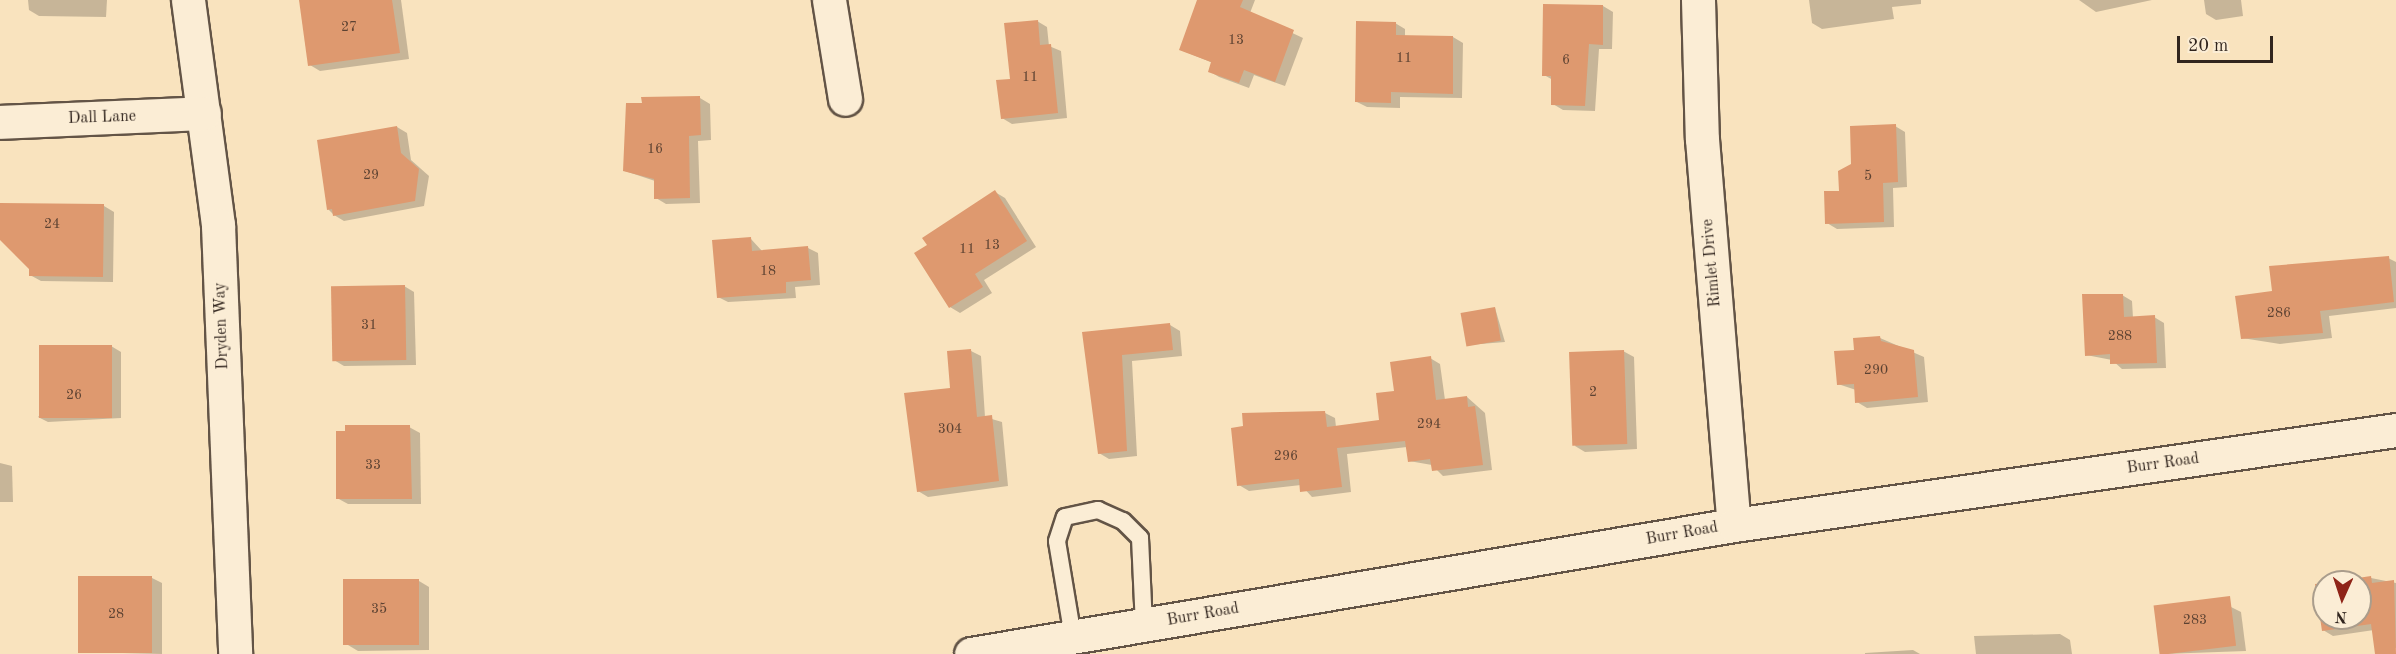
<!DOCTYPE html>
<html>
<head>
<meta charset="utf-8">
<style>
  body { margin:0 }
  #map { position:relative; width:2396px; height:654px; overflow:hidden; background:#f9e3be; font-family:"Old Standard TT",serif }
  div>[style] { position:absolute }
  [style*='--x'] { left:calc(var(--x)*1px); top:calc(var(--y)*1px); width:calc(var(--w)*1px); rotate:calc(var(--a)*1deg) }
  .shadow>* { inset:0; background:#0003 }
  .building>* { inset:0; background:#de996f; transform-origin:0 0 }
  .roads { filter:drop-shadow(2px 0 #635446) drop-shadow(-2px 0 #635446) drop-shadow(0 2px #635446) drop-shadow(0 -2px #635446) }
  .service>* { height:16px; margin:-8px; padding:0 8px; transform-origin:8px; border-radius:8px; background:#fbedd5 }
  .minor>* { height:33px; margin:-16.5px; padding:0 16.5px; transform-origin:16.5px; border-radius:16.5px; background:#fbedd5 }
  .tertiary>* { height:33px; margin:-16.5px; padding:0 16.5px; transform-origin:16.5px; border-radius:16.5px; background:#fbedd5 }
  span { translate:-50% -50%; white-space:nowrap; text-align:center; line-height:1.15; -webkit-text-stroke:5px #fbedd5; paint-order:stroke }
  .number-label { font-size:14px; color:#5c4232 }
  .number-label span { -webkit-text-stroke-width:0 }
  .street-label { font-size:16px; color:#31251e }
  .north { position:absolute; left:2312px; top:570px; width:60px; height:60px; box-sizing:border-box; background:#fbedd5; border:2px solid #aa9d8c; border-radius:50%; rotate:183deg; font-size:16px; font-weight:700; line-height:24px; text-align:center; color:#31251e }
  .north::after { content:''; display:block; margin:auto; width:21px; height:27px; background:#8f2418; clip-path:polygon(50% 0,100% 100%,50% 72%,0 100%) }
  .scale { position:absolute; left:2177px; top:36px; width:96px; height:27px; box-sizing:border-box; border:3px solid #31251e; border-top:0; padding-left:8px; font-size:18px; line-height:21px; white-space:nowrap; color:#31251e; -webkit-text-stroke:4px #fbedd5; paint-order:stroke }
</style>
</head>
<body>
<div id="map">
  <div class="shadow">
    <div style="clip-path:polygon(107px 0,106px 17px,39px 16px,29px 10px,28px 0)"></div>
    <div style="clip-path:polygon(300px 0,401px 0,409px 59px,320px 71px,310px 65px)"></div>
    <div style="clip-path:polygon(1199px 0,1255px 0,1250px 13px,1303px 38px,1285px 86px,1254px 75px,1249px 88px,1219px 77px,1209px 71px,1213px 63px,1181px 50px)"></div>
    <div style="clip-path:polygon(1809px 0,1921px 0,1921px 4px,1892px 7px,1894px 19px,1822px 29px,1812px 23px)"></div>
    <div style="clip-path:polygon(2152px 0,2096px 12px,2079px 0)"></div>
    <div style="clip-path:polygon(2204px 0,2241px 0,2243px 16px,2216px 20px,2206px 14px)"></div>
    <div style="clip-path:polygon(1603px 6px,1613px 12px,1612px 49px,1599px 49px,1595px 111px,1563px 110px,1553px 104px,1553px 80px,1544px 75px)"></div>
    <div style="clip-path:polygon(1037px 21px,1047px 27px,1049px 46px,1061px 51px,1067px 118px,1012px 124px,1002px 118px,1011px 80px)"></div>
    <div style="clip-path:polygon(1395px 23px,1405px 29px,1405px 36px,1453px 37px,1463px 43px,1462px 98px,1400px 97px,1400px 108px,1367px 107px,1357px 102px)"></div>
    <div style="clip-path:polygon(700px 98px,710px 104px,711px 140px,698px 141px,700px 203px,666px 204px,656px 198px,655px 181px,625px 171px,643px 104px)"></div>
    <div style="clip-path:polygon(1895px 126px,1905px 132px,1907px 187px,1893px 188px,1894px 227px,1837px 229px,1827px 223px,1852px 165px)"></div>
    <div style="clip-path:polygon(397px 127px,407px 133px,411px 160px,429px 176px,424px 206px,344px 221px,334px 215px,328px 209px)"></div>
    <div style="clip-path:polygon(995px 192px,1005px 198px,1036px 247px,984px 280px,992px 293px,960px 313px,950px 307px,929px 246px)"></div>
    <div style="clip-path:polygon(6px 204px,104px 206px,114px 212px,113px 282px,41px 281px,30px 275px,30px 268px,0 238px)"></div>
    <div style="clip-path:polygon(751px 239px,762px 251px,808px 248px,818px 253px,820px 285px,795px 287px,796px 298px,728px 302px,718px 297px,714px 242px)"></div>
    <div style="clip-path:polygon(2388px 258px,2396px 262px,2396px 308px,2329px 316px,2332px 338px,2280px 344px,2242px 338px,2274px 292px)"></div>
    <div style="clip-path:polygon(404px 286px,414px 292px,416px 365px,344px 366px,334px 360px)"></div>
    <div style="clip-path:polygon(2122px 295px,2132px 301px,2133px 318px,2154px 317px,2164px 323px,2166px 368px,2122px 369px,2112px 360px,2086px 355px)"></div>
    <div style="clip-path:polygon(1495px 308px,1505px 342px,1468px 345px)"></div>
    <div style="clip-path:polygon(1170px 325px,1180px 331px,1182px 356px,1132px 361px,1137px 456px,1109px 459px,1099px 453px,1084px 334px)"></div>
    <div style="clip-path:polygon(1880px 338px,1924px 357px,1928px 402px,1867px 408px,1857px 402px,1856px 390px,1838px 384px,1856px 351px)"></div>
    <div style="clip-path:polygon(111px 346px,121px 352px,121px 418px,48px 422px,38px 417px)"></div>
    <div style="clip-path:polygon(971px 351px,981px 356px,985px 417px,1002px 422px,1008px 486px,928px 497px,918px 491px,952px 390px)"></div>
    <div style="clip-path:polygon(1623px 351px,1634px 357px,1637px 449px,1585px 452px,1575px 446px)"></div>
    <div style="clip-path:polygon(1430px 358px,1440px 364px,1445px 400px,1467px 397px,1485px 413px,1492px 470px,1443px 476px,1432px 465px,1409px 461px,1407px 447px,1347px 454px,1351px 492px,1312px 497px,1301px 485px,1249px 491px,1239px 485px,1244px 414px,1325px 413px,1335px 418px,1336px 427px,1381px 421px,1396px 392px)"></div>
    <div style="clip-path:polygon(409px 427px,420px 433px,421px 504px,348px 504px,337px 498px)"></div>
    <div style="clip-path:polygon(0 463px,12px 466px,13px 502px,0 502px)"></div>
    <div style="clip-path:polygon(152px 578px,162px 583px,162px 654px,83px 652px)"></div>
    <div style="clip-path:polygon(2371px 578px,2396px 583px,2396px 648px,2386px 650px,2374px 630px,2333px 636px,2323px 630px,2324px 585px,2324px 618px,2360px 618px,2360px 582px,2342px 582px)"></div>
    <div style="clip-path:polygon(419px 581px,429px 587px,429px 650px,358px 651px,348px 645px)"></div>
    <div style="clip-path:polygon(2156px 606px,2231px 607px,2241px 612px,2246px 651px,2163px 654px)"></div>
    <div style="clip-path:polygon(2060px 634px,2070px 640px,2072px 654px,1976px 654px,1974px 636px)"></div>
    <div style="clip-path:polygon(1913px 650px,1920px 654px,1865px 654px,1865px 653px)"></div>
  </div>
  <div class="building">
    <div style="clip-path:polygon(299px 0,392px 0,400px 53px,308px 66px)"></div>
    <div style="clip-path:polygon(1197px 0,1243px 0,1240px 7px,1294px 30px,1275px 82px,1244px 70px,1239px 83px,1208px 72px,1211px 62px,1179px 50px)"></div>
    <div style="clip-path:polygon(1543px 4px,1603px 5px,1603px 45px,1589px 44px,1585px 106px,1551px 105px,1551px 76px,1542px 76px)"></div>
    <div style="clip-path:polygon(1038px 20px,1040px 45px,1051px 44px,1058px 113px,1001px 119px,996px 80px,1010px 79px,1004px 23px)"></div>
    <div style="clip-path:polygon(1356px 21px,1396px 22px,1396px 35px,1453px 36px,1453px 94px,1391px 92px,1391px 103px,1355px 102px)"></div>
    <div style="clip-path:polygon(700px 96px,701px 135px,689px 136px,690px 198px,654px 199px,654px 179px,623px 171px,626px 103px,642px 103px,641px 97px)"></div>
    <div style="clip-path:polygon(1896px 124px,1898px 182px,1883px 183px,1884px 222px,1825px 224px,1824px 191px,1839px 191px,1838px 171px,1851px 164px,1850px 126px)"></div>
    <div style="clip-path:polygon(397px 126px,401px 153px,419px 169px,415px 201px,333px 216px,332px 209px,327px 210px,317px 140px)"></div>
    <div style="clip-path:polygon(995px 190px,1027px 241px,975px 274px,983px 287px,949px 308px,914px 253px,927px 245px,922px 238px)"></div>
    <div style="clip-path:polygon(0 203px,104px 204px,103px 277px,29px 276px,29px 269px,0 240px)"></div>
    <div style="clip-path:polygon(751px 237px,752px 251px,808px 246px,811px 280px,786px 282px,786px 293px,717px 298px,712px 240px)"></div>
    <div style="clip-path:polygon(2389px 256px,2394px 302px,2320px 311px,2323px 333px,2241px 339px,2235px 296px,2272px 291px,2269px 266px)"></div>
    <div style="left:405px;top:285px;width:75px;height:74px;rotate:89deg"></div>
    <div style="clip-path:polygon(2082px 294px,2123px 294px,2124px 317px,2155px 315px,2157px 363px,2110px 364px,2110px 354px,2085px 356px)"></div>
    <div style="left:1495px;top:307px;width:34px;height:35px;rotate:80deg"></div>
    <div style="clip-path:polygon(1170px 323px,1173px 350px,1122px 355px,1127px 451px,1098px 454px,1082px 332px)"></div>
    <div style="clip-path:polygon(1880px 336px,1881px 341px,1914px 350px,1918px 397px,1855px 403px,1854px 384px,1837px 385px,1834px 351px,1854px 350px,1853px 338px)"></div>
    <div style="left:39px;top:345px;width:73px;height:73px"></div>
    <div style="clip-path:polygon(971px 349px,977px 417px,992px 415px,999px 481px,917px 492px,904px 393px,950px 388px,947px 351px)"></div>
    <div style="left:1624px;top:350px;width:94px;height:55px;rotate:88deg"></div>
    <div style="clip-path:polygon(1431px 356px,1436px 400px,1467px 396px,1468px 407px,1475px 406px,1483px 465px,1432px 471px,1430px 459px,1408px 462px,1405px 441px,1337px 448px,1342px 487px,1300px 492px,1299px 479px,1237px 486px,1231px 428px,1243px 426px,1242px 413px,1325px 411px,1327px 427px,1379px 420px,1376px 393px,1394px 391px,1390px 362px)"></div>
    <div style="clip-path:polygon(345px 425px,410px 425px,412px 499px,336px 499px,336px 431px,345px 431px)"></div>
    <div style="left:78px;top:576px;width:74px;height:77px"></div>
    <div style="clip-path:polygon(2371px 576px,2372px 583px,2394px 580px,2396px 654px,2375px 654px,2371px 624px,2322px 631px,2315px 584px,2324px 583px,2324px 618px,2360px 618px,2360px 582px,2331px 582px)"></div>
    <div style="left:419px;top:579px;width:66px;height:76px;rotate:90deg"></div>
    <div style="left:2230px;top:596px;width:50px;height:77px;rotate:83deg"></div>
  </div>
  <div class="roads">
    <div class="service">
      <div style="--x:1073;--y:637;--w:97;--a:-99.5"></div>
      <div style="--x:1057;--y:541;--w:25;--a:-72"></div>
      <div style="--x:1065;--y:517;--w:34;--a:-12"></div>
      <div style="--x:1098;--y:510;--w:27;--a:24"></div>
      <div style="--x:1123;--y:521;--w:24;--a:45"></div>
      <div style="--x:1140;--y:538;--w:87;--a:87.4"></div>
    </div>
    <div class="minor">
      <div style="--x:188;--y:0;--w:227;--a:82.4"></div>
      <div style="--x:218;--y:225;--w:429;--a:87.7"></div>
      <div style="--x:829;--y:0;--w:100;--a:80.8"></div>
      <div style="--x:1698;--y:0;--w:139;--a:88.4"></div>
      <div style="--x:1702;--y:139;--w:387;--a:85.3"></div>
      <div style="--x:0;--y:122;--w:204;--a:-2.5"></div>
    </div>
    <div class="tertiary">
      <div style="--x:971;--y:654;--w:774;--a:-9.6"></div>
      <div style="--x:1734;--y:525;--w:669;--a:-8.17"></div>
    </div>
  </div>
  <div class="number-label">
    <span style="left:349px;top:27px">27</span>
    <span style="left:1236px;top:40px">13</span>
    <span style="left:1404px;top:58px">11</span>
    <span style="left:1566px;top:60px">6</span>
    <span style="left:1030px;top:77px">11</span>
    <span style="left:655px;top:149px">16</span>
    <span style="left:371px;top:175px">29</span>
    <span style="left:1868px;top:176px">5</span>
    <span style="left:52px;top:224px">24</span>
    <span style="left:992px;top:245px">13</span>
    <span style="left:967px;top:249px">11</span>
    <span style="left:768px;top:271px">18</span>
    <span style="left:2279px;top:313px">286</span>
    <span style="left:369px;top:325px">31</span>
    <span style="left:2120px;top:336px">288</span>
    <span style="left:1876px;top:370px">290</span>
    <span style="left:1593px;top:392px">2</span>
    <span style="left:74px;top:395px">26</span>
    <span style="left:1429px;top:424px">294</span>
    <span style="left:950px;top:429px">304</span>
    <span style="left:1286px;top:456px">296</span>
    <span style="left:373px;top:465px">33</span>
    <span style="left:379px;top:609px">35</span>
    <span style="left:116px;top:614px">28</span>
    <span style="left:2195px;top:620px">283</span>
  </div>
  <div class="street-label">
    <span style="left:102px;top:118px;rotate:-2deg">Dall Lane</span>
    <span style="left:1712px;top:263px;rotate:-95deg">Rimlet Drive</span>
    <span style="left:222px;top:326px;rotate:-92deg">Dryden Way</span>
    <span style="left:2163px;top:464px;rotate:-8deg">Burr Road</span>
    <span style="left:1682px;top:534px;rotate:-10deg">Burr Road</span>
    <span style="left:1203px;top:615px;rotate:-10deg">Burr Road</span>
  </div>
  <div class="north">N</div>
  <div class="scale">20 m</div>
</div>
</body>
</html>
